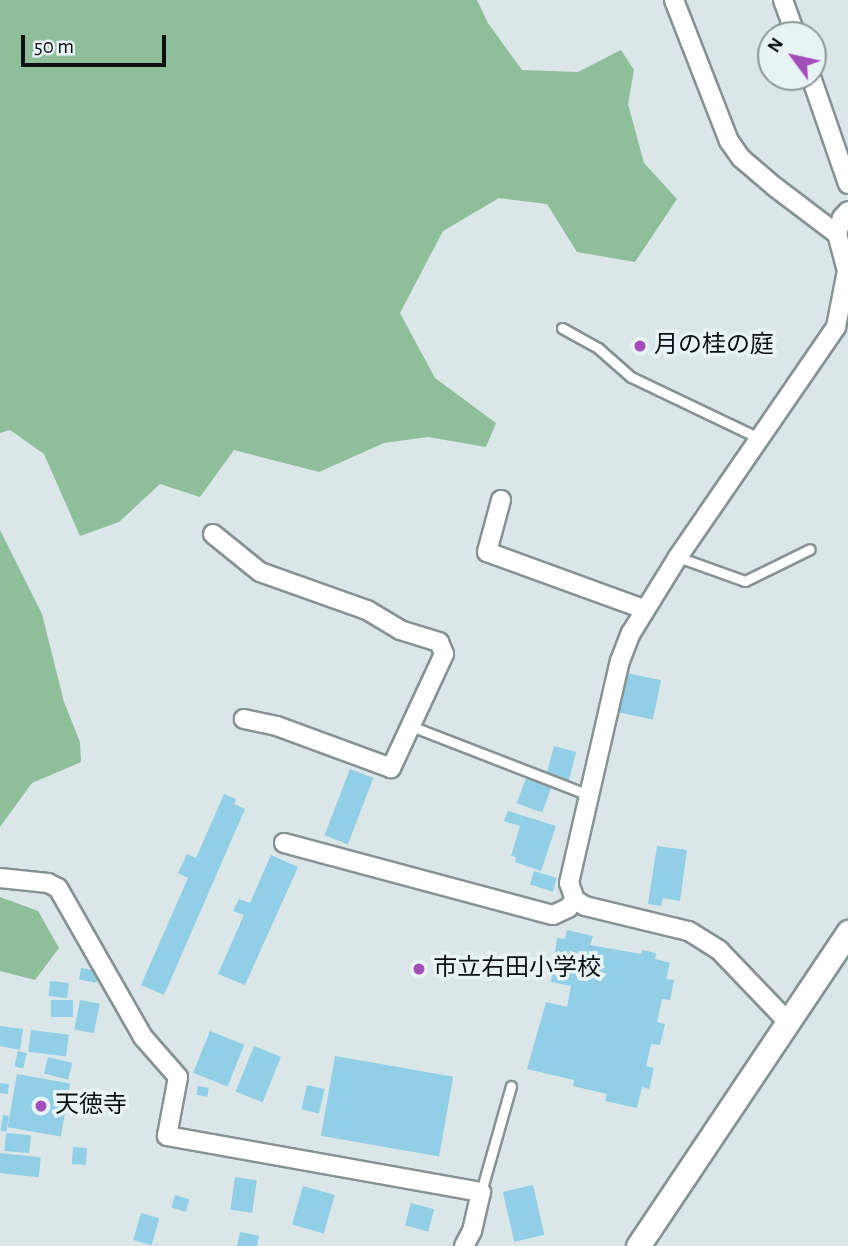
<!DOCTYPE html>
<html>
<head>
<meta charset="utf-8">
<style>
  body { margin:0 }
  #map { position:relative; width:848px; height:1246px; overflow:hidden; background:#dae6e7; font-family:"Alegreya Sans","Noto Sans JP",sans-serif }
  div>[style] { position:absolute }
  [style*='--x'] { left:calc(var(--x)*1px); top:calc(var(--y)*1px); width:calc(var(--w)*1px); rotate:calc(var(--a)*1deg) }
  .forest>* { inset:0; background:#8fbe9b }
  .building>* { inset:0; background:#90cfe6; transform-origin:0 0 }
  .roads { filter:drop-shadow(2px 0 #879293) drop-shadow(-2px 0 #879293) drop-shadow(0 2px #879293) drop-shadow(0 -2px #879293) }
  .service>* { height:9px; margin:-4.5px; padding:0 4.5px; transform-origin:4.5px; border-radius:4.5px; background:#fff }
  .minor>* { height:18px; margin:-9px; padding:0 9px; transform-origin:9px; border-radius:9px; background:#fff }
  .tertiary>* { height:23px; margin:-11.5px; padding:0 11.5px; transform-origin:11.5px; border-radius:11.5px; background:#fff }
  .dots>* { width:19px; height:19px; translate:-50% -50%; box-sizing:border-box; border:4px solid #e7f3f4; border-radius:50% }
  span { translate:-50% -50%; white-space:nowrap; text-align:center; line-height:1.15; -webkit-text-stroke:7px #e7f3f4; paint-order:stroke }
  .poi-label { font-size:24px; color:#0c1010 }
  .left { translate:0 -50%; text-align:left }
  .north { position:absolute; left:757px; top:21px; width:70px; height:70px; box-sizing:border-box; background:#e7f3f4; border:2px solid #8f9899; border-radius:50%; rotate:303deg; font-size:19px; font-weight:700; line-height:28px; text-align:center; color:#0c1010 }
  .north::after { content:''; display:block; margin:auto; width:24px; height:32px; background:#a44ebb; clip-path:polygon(50% 0,100% 100%,50% 72%,0 100%) }
  .scale { position:absolute; left:21px; top:35px; width:145px; height:32px; box-sizing:border-box; border:4px solid #0c1010; border-top:0; padding-left:9px; font-size:21px; line-height:24px; white-space:nowrap; color:#0c1010; -webkit-text-stroke:5px #e7f3f4; paint-order:stroke }
</style>
</head>
<body>
<div id="map">
  <div class="forest">
    <div style="clip-path:polygon(0 0,477px 0,488px 23px,522px 70px,578px 72px,621px 50px,634px 70px,628px 104px,644px 163px,677px 199px,635px 262px,577px 252px,547px 204px,499px 198px,443px 231px,400px 313px,435px 378px,496px 423px,486px 447px,428px 437px,384px 443px,319px 472px,234px 450px,200px 497px,160px 484px,119px 522px,80px 536px,44px 454px,10px 430px,0 433px)"></div>
    <div style="clip-path:polygon(0 530px,42px 614px,64px 702px,80px 742px,81px 762px,32px 783px,0 827px)"></div>
    <div style="clip-path:polygon(0 897px,38px 911px,59px 948px,35px 980px,0 971px)"></div>
  </div>
  <div class="building">
    <div style="left:622px;top:672px;width:40px;height:40px;rotate:12deg"></div>
    <div style="left:554px;top:746px;width:23px;height:31px;rotate:15deg"></div>
    <div style="left:350px;top:769px;width:25px;height:71px;rotate:21deg"></div>
    <div style="left:526px;top:778px;width:27px;height:27px;rotate:20deg"></div>
    <div style="clip-path:polygon(224px 794px,236px 799px,234px 804px,245px 809px,164px 995px,141px 985px,188px 878px,178px 873px,187px 854px,196px 858px)"></div>
    <div style="clip-path:polygon(508px 811px,556px 826px,541px 871px,515px 862px,516px 857px,511px 856px,520px 826px,504px 821px)"></div>
    <div style="clip-path:polygon(657px 846px,687px 850px,680px 901px,663px 898px,661px 906px,648px 904px)"></div>
    <div style="clip-path:polygon(271px 855px,298px 867px,245px 985px,218px 974px,244px 915px,233px 911px,239px 899px,250px 903px)"></div>
    <div style="left:534px;top:871px;width:24px;height:14px;rotate:17deg"></div>
    <div style="clip-path:polygon(567px 930px,593px 936px,590px 945px,641px 954px,642px 950px,656px 953px,655px 959px,670px 963px,666px 979px,674px 980px,670px 1000px,662px 999px,657px 1022px,665px 1024px,660px 1045px,651px 1044px,646px 1066px,654px 1068px,649px 1089px,642px 1087px,637px 1108px,605px 1101px,607px 1094px,573px 1086px,574px 1080px,527px 1069px,546px 1002px,567px 1007px,571px 986px,551px 982px,557px 938px,565px 939px)"></div>
    <div style="left:81px;top:968px;width:18px;height:12px;rotate:9deg"></div>
    <div style="left:50px;top:981px;width:19px;height:15px;rotate:6deg"></div>
    <div style="left:51px;top:1000px;width:22px;height:17px"></div>
    <div style="left:80px;top:1000px;width:20px;height:30px;rotate:11deg"></div>
    <div style="clip-path:polygon(0 1026px,23px 1029px,20px 1050px,0 1046px)"></div>
    <div style="left:31px;top:1030px;width:38px;height:22px;rotate:7deg"></div>
    <div style="left:210px;top:1031px;width:37px;height:45px;rotate:22deg"></div>
    <div style="left:254px;top:1046px;width:29px;height:49px;rotate:22deg"></div>
    <div style="left:18px;top:1051px;width:9px;height:16px;rotate:13deg"></div>
    <div style="left:335px;top:1056px;width:120px;height:81px;rotate:10deg"></div>
    <div style="left:48px;top:1057px;width:25px;height:17px;rotate:14deg"></div>
    <div style="left:17px;top:1074px;width:54px;height:54px;rotate:10deg"></div>
    <div style="left:0;top:1083px;width:9px;height:10px;rotate:6deg"></div>
    <div style="left:307px;top:1085px;width:18px;height:25px;rotate:13deg"></div>
    <div style="left:198px;top:1086px;width:11px;height:9px;rotate:10deg"></div>
    <div style="left:3px;top:1115px;width:6px;height:16px;rotate:9deg"></div>
    <div style="left:6px;top:1133px;width:25px;height:18px;rotate:5deg"></div>
    <div style="left:73px;top:1147px;width:14px;height:17px;rotate:4deg"></div>
    <div style="left:0;top:1153px;width:41px;height:20px;rotate:6deg"></div>
    <div style="left:235px;top:1177px;width:22px;height:33px;rotate:8deg"></div>
    <div style="left:533px;top:1185px;width:51px;height:31px;rotate:77deg"></div>
    <div style="left:303px;top:1186px;width:33px;height:40px;rotate:16deg"></div>
    <div style="left:175px;top:1195px;width:15px;height:13px;rotate:16deg"></div>
    <div style="left:411px;top:1203px;width:24px;height:23px;rotate:15deg"></div>
    <div style="left:141px;top:1213px;width:19px;height:28px;rotate:16deg"></div>
    <div style="clip-path:polygon(240px 1232px,259px 1236px,257px 1246px,237px 1246px)"></div>
  </div>
  <div class="roads">
    <div class="service">
      <div style="--x:562;--y:328;--w:41;--a:29.1"></div>
      <div style="--x:598;--y:348;--w:44;--a:41.3"></div>
      <div style="--x:631;--y:377;--w:142;--a:25.5"></div>
      <div style="--x:678;--y:557;--w:71;--a:19.7"></div>
      <div style="--x:745;--y:581;--w:72;--a:-26.2"></div>
      <div style="--x:411;--y:726;--w:191;--a:21.2"></div>
      <div style="--x:481;--y:1192;--w:110;--a:-74.2"></div>
    </div>
    <div class="minor">
      <div style="--x:674;--y:0;--w:151;--a:68.7"></div>
      <div style="--x:729;--y:141;--w:21;--a:55"></div>
      <div style="--x:741;--y:158;--w:45;--a:40.5"></div>
      <div style="--x:775;--y:187;--w:78;--a:37.2"></div>
      <div style="--x:783;--y:0;--w:37;--a:70"></div>
      <div style="--x:811;--y:77;--w:113;--a:70.9"></div>
      <div style="--x:501;--y:500;--w:54;--a:105.1"></div>
      <div style="--x:487;--y:552;--w:167;--a:20"></div>
      <div style="--x:213;--y:534;--w:60;--a:39"></div>
      <div style="--x:260;--y:572;--w:114;--a:19.6"></div>
      <div style="--x:367;--y:610;--w:39;--a:31"></div>
      <div style="--x:400;--y:630;--w:41;--a:17.1"></div>
      <div style="--x:439;--y:642;--w:13;--a:67"></div>
      <div style="--x:444;--y:654;--w:126;--a:114.9"></div>
      <div style="--x:391;--y:768;--w:121;--a:-159.8"></div>
      <div style="--x:277;--y:726;--w:34;--a:-168"></div>
      <div style="--x:284;--y:843;--w:278;--a:15"></div>
      <div style="--x:553;--y:915;--w:17;--a:-25"></div>
      <div style="--x:568;--y:908;--w:11;--a:-49"></div>
      <div style="--x:0;--y:878;--w:48;--a:5.9"></div>
      <div style="--x:48;--y:883;--w:11;--a:27"></div>
      <div style="--x:58;--y:888;--w:172;--a:60.3"></div>
      <div style="--x:143;--y:1037;--w:53;--a:48.8"></div>
      <div style="--x:178;--y:1077;--w:60;--a:100.6"></div>
      <div style="--x:167;--y:1136;--w:319;--a:10.1"></div>
      <div style="--x:481;--y:1192;--w:40;--a:103"></div>
      <div style="--x:472;--y:1231;--w:17;--a:118"></div>
      <div style="--x:788;--y:1022;--w:100;--a:-133.8"></div>
      <div style="--x:719;--y:950;--w:36;--a:-148"></div>
      <div style="--x:688;--y:931;--w:106;--a:-166.4"></div>
      <div style="--x:585;--y:906;--w:12;--a:-149"></div>
      <div style="--x:575;--y:900;--w:18;--a:-109"></div>
      <div style="--x:569;--y:883;--w:228;--a:-77.1"></div>
      <div style="--x:620;--y:661;--w:30;--a:-69"></div>
      <div style="--x:631;--y:633;--w:89;--a:-58.3"></div>
      <div style="--x:678;--y:557;--w:279;--a:-55.5"></div>
      <div style="--x:836;--y:327;--w:57;--a:-78.9"></div>
      <div style="--x:847;--y:271;--w:38;--a:-105"></div>
      <div style="--x:837;--y:234;--w:17;--a:-73"></div>
      <div style="--x:842;--y:218;--w:9;--a:-49"></div>
    </div>
    <div class="tertiary">
      <div style="--x:638;--y:1246;--w:378;--a:-56.2"></div>
    </div>
  </div>
  <div class="dots">
    <div style="left:640px;top:346px;background:#a44ebb"></div>
    <div style="left:419px;top:969px;background:#a44ebb"></div>
    <div style="left:41px;top:1106px;background:#a44ebb"></div>
  </div>
  <div class="poi-label">
    <span class="left" style="left:654px;top:346px">月の桂の庭</span>
    <span class="left" style="left:433px;top:969px">市立右田小学校</span>
    <span class="left" style="left:55px;top:1106px">天徳寺</span>
  </div>
  <div class="north">N</div>
  <div class="scale">50 m</div>
</div>
</body>
</html>
